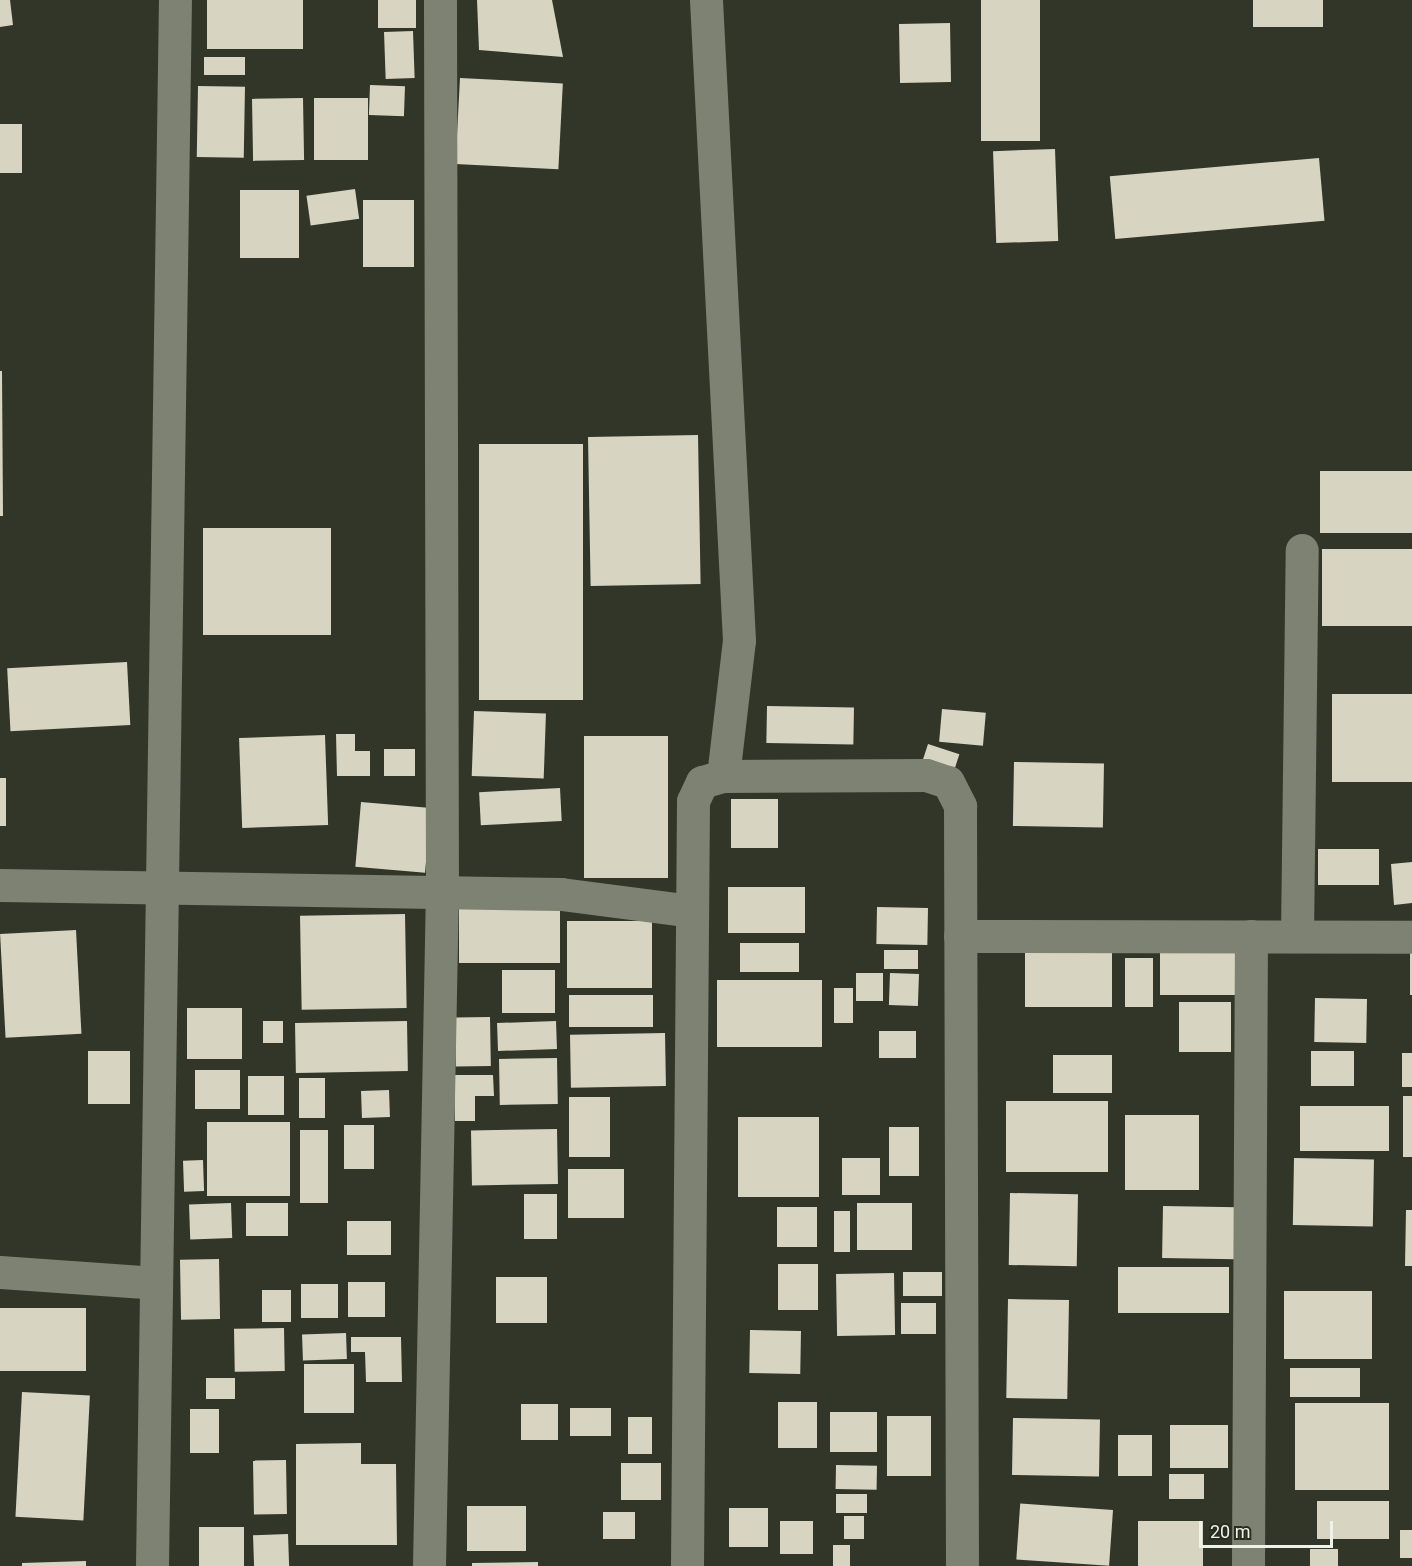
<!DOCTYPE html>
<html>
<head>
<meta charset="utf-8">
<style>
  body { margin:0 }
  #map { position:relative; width:1412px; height:1566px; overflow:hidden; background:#323628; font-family:Roboto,sans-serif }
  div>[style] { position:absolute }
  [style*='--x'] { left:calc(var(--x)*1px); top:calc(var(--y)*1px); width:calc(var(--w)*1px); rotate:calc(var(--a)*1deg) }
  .building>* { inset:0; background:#d7d4c2; transform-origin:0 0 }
  .street>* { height:33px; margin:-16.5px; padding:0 16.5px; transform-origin:16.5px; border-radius:16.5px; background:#7d8272 }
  span { translate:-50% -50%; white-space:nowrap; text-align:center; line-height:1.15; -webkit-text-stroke:6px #282c1f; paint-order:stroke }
  .scale { position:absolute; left:1199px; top:1521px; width:134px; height:27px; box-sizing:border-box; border:3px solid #eff2e9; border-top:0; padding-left:8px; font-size:18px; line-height:21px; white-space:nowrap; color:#eff2e9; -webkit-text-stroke:4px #282c1f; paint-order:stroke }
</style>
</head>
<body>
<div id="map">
  <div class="building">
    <div style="clip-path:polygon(0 0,10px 0,13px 25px,0 27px)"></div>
    <div style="left:207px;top:0;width:96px;height:49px"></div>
    <div style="left:378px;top:0;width:38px;height:28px"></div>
    <div style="clip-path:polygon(477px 0,552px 0,563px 57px,479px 50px)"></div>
    <div style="left:981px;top:0;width:59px;height:141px"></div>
    <div style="left:1253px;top:0;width:70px;height:27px"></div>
    <div style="left:950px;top:23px;width:59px;height:51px;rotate:89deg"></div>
    <div style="left:413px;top:31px;width:47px;height:29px;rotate:88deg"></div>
    <div style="left:245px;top:57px;width:18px;height:41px;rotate:90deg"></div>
    <div style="left:460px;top:78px;width:103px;height:86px;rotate:3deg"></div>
    <div style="left:370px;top:85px;width:35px;height:30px;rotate:2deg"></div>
    <div style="left:198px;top:86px;width:47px;height:71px;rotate:1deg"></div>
    <div style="left:303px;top:98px;width:62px;height:51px;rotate:89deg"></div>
    <div style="left:314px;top:98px;width:54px;height:62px"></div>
    <div style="left:0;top:124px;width:22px;height:49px"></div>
    <div style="left:1055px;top:149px;width:92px;height:62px;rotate:88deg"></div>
    <div style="left:1319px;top:158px;width:63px;height:210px;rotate:85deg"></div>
    <div style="left:355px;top:189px;width:30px;height:49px;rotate:82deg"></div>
    <div style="left:240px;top:190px;width:59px;height:68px"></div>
    <div style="left:363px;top:200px;width:51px;height:67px"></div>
    <div style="clip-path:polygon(0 371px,2px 371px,3px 516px,0 516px)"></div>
    <div style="left:698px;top:435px;width:149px;height:110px;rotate:89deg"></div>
    <div style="left:479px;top:444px;width:104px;height:256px"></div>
    <div style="left:1412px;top:471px;width:62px;height:92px;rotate:90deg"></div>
    <div style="left:203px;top:528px;width:128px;height:107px"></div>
    <div style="left:1412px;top:549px;width:77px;height:90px;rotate:90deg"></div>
    <div style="left:127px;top:662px;width:63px;height:120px;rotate:87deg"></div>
    <div style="left:1412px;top:694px;width:88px;height:80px;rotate:90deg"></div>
    <div style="left:767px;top:706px;width:87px;height:37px;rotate:1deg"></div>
    <div style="left:942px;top:709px;width:44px;height:33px;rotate:5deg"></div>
    <div style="left:474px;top:711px;width:72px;height:65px;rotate:2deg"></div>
    <div style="clip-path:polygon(336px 734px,355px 734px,355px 751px,370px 751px,370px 776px,337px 776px)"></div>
    <div style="left:325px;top:735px;width:90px;height:86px;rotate:88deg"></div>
    <div style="left:584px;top:736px;width:84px;height:142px"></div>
    <div style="left:928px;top:744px;width:33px;height:26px;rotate:18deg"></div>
    <div style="left:384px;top:749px;width:31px;height:27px"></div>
    <div style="left:1014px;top:762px;width:90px;height:64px;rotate:1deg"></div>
    <div style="left:0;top:778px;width:6px;height:48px"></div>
    <div style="left:560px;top:788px;width:33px;height:81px;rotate:87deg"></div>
    <div style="left:731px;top:799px;width:47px;height:49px"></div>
    <div style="left:361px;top:802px;width:70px;height:65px;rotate:5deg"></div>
    <div style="left:1379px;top:849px;width:36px;height:61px;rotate:90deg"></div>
    <div style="clip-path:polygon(1412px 862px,1412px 903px,1394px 905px,1391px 864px)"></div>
    <div style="left:728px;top:887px;width:77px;height:46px"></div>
    <div style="left:560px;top:901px;width:62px;height:101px;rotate:90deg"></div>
    <div style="left:877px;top:907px;width:51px;height:37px;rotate:1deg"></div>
    <div style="left:405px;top:914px;width:94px;height:105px;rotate:89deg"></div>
    <div style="left:652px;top:921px;width:67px;height:85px;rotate:90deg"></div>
    <div style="left:76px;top:930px;width:104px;height:76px;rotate:87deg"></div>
    <div style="left:740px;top:943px;width:59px;height:29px"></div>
    <div style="left:1025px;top:944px;width:87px;height:63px"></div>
    <div style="left:1410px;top:946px;width:2px;height:49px"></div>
    <div style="left:884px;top:950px;width:34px;height:19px"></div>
    <div style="left:1160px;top:950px;width:78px;height:45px"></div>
    <div style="left:1125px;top:958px;width:28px;height:49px"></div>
    <div style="left:555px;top:970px;width:43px;height:53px;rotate:90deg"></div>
    <div style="left:856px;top:973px;width:27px;height:28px"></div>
    <div style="left:890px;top:973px;width:29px;height:32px;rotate:2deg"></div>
    <div style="left:717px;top:980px;width:105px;height:67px"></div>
    <div style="left:834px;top:988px;width:19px;height:35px"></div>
    <div style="left:653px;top:995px;width:32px;height:84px;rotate:90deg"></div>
    <div style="left:1315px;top:998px;width:52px;height:44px;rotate:1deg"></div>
    <div style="left:1179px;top:1002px;width:52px;height:50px"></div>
    <div style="left:242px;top:1008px;width:51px;height:55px;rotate:90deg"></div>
    <div style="left:490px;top:1017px;width:49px;height:35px;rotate:89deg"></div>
    <div style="left:263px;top:1021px;width:20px;height:22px"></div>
    <div style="left:407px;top:1021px;width:50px;height:112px;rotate:89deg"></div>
    <div style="left:556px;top:1021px;width:28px;height:59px;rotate:88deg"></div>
    <div style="left:879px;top:1031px;width:37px;height:27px"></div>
    <div style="left:665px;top:1033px;width:53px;height:95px;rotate:89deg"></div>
    <div style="left:88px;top:1051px;width:42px;height:53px"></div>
    <div style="left:1311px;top:1051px;width:43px;height:35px"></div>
    <div style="left:1402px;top:1053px;width:10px;height:34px"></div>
    <div style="left:1053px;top:1055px;width:59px;height:38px"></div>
    <div style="left:557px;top:1058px;width:46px;height:58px;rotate:89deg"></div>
    <div style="left:195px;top:1070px;width:45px;height:39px"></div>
    <div style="clip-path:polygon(454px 1075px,493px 1075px,494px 1096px,475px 1096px,475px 1121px,455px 1121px)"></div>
    <div style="left:248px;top:1076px;width:36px;height:39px"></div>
    <div style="left:325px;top:1078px;width:40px;height:26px;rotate:90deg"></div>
    <div style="left:389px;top:1090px;width:27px;height:28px;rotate:88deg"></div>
    <div style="left:1403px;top:1096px;width:9px;height:61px"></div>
    <div style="left:569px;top:1097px;width:41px;height:60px"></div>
    <div style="left:1006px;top:1101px;width:102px;height:71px"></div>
    <div style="left:1300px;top:1106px;width:89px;height:45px"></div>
    <div style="left:1125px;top:1115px;width:74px;height:75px"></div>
    <div style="left:819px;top:1117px;width:80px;height:81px;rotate:90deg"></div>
    <div style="left:290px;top:1122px;width:74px;height:83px;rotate:90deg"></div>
    <div style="left:344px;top:1125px;width:30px;height:44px"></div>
    <div style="left:889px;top:1127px;width:30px;height:49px"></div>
    <div style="left:557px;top:1129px;width:55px;height:86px;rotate:89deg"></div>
    <div style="left:300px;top:1130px;width:28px;height:73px"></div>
    <div style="left:842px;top:1158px;width:38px;height:37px"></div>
    <div style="left:1294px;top:1158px;width:80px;height:67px;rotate:1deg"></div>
    <div style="left:203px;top:1160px;width:31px;height:20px;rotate:88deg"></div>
    <div style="left:568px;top:1169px;width:56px;height:49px"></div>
    <div style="left:1010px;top:1193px;width:68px;height:72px;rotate:1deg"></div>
    <div style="left:524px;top:1194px;width:33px;height:45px"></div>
    <div style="left:231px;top:1203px;width:35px;height:42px;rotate:88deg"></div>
    <div style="left:246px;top:1203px;width:42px;height:33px"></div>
    <div style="left:857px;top:1203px;width:55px;height:47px"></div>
    <div style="left:1163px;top:1206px;width:74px;height:52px;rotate:1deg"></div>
    <div style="left:777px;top:1207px;width:40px;height:40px"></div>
    <div style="clip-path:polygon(1406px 1210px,1412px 1210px,1412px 1266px,1405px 1266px)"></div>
    <div style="left:834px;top:1211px;width:16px;height:41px"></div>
    <div style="left:347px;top:1221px;width:44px;height:34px"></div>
    <div style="left:219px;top:1259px;width:60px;height:39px;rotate:89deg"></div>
    <div style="left:778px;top:1264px;width:40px;height:46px"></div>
    <div style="left:1118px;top:1267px;width:111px;height:46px"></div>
    <div style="left:903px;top:1272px;width:39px;height:24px"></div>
    <div style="left:894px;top:1273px;width:62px;height:58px;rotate:89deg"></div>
    <div style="left:547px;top:1277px;width:46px;height:51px;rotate:90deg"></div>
    <div style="left:348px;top:1282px;width:37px;height:35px"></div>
    <div style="left:338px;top:1284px;width:34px;height:37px;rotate:90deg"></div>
    <div style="left:291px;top:1290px;width:32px;height:29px;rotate:90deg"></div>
    <div style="left:1284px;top:1291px;width:88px;height:68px"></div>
    <div style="left:1008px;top:1299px;width:61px;height:99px;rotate:1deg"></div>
    <div style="left:901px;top:1303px;width:35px;height:31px"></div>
    <div style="left:0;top:1308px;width:86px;height:63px"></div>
    <div style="left:284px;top:1328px;width:43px;height:50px;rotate:89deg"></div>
    <div style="left:750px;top:1330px;width:51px;height:43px;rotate:1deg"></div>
    <div style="left:346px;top:1333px;width:26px;height:44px;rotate:88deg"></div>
    <div style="clip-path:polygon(351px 1337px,401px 1337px,402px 1382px,366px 1382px,365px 1352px,351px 1352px)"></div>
    <div style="left:304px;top:1364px;width:50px;height:49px"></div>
    <div style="left:1290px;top:1368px;width:70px;height:29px"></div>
    <div style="left:206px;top:1378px;width:29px;height:21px"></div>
    <div style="left:22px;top:1392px;width:68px;height:125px;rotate:3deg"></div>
    <div style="left:778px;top:1402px;width:39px;height:46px"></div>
    <div style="left:1295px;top:1403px;width:94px;height:87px"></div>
    <div style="left:521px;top:1404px;width:37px;height:36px"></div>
    <div style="left:570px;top:1408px;width:41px;height:28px"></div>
    <div style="left:190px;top:1409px;width:29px;height:44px"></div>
    <div style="left:830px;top:1412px;width:47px;height:40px"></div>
    <div style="left:887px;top:1416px;width:44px;height:60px"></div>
    <div style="left:628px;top:1417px;width:24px;height:37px"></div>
    <div style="left:1013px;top:1418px;width:87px;height:57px;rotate:1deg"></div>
    <div style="left:1170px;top:1425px;width:58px;height:43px"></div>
    <div style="left:1118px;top:1435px;width:34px;height:41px"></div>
    <div style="clip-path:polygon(361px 1443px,361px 1464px,396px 1464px,397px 1545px,296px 1545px,296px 1444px)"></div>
    <div style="left:286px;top:1460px;width:54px;height:33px;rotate:89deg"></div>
    <div style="left:661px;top:1463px;width:37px;height:40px;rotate:90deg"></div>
    <div style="left:836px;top:1465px;width:41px;height:24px;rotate:1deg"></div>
    <div style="left:1169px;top:1474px;width:35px;height:25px"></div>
    <div style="left:836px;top:1494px;width:31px;height:19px"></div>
    <div style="left:1317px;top:1501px;width:72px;height:38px"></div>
    <div style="left:467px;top:1506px;width:59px;height:45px"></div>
    <div style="left:729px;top:1508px;width:39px;height:39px"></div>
    <div style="left:1113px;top:1510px;width:56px;height:93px;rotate:94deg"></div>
    <div style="left:603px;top:1512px;width:32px;height:27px"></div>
    <div style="left:864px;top:1516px;width:23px;height:20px;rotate:90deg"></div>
    <div style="left:780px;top:1521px;width:33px;height:33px"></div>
    <div style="left:1138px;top:1521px;width:65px;height:45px"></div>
    <div style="left:199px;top:1527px;width:45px;height:39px"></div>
    <div style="left:1400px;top:1530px;width:12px;height:28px"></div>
    <div style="left:288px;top:1534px;width:32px;height:35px;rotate:88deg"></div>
    <div style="left:833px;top:1545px;width:17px;height:21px"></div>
    <div style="left:1310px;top:1549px;width:28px;height:17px"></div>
    <div style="clip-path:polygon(86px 1561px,86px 1566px,22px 1566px,22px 1563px)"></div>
    <div style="clip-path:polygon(538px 1562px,538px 1566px,472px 1566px,472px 1563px)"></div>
  </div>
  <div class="street">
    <div style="--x:706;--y:0;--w:641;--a:87.05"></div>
    <div style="--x:739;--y:640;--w:137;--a:96.7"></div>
    <div style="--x:0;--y:885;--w:561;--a:0.92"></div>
    <div style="--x:561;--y:894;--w:132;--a:7.4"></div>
    <div style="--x:960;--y:936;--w:452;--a:0.1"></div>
    <div style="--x:1297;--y:936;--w:386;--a:-89.3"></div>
    <div style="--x:0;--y:1272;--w:156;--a:4"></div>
    <div style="--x:152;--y:1566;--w:1566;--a:-89.16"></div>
    <div style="--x:429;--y:1566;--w:674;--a:-88.9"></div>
    <div style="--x:442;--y:892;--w:892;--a:-90.13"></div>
    <div style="--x:687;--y:1566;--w:765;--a:-89.55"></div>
    <div style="--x:693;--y:801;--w:21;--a:-65"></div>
    <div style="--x:702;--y:782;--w:22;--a:-16"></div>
    <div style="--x:723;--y:776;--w:203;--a:-0.3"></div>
    <div style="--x:926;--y:775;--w:23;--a:18"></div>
    <div style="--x:948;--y:782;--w:27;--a:63"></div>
    <div style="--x:960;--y:806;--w:760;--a:89.85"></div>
    <div style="--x:1248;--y:1566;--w:630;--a:-89.73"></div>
  </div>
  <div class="scale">20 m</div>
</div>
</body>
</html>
